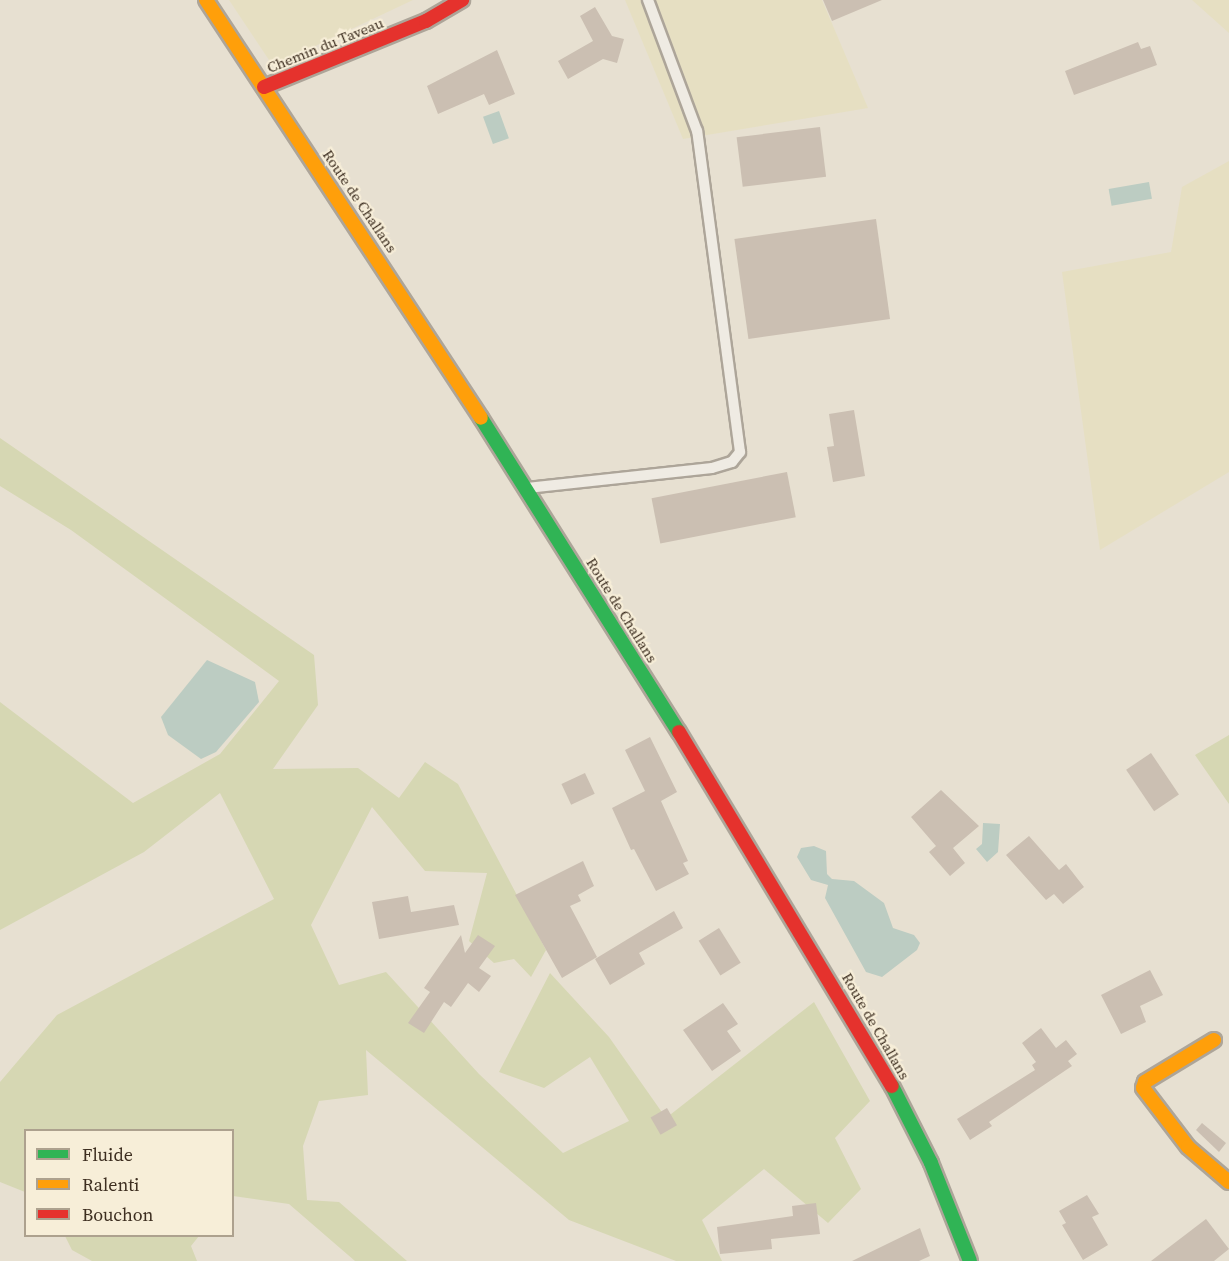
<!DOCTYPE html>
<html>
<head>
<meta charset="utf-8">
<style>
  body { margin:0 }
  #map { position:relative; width:1229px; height:1261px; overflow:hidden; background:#e7e0d1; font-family:"Source Serif 4",serif }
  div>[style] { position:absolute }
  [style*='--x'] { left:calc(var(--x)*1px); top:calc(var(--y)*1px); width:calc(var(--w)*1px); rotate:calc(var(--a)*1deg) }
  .farmland>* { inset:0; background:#e6dfc2 }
  .green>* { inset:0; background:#d6d7b3 }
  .water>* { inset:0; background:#bcccc2; transform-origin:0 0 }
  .building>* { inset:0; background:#cbbfb2; transform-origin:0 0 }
  .roads { filter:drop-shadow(2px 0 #ada599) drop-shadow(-2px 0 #ada599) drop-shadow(0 2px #ada599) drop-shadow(0 -2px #ada599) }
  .lane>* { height:10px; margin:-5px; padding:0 5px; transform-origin:5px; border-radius:5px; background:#efebe3 }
  .fast>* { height:14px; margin:-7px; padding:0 7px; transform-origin:7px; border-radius:7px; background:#30b455 }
  .slow>* { height:14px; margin:-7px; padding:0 7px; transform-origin:7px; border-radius:7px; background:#ff9f0a }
  .jam>* { height:14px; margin:-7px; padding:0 7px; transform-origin:7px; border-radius:7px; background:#e5322d }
  span { translate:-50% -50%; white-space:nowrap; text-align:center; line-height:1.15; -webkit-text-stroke:4.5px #f7eed8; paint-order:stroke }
  .street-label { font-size:15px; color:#3d2e20 }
  .legend { position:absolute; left:24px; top:1129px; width:210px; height:108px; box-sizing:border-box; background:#f7eed8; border:2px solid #ada18e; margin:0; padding:8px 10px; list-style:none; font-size:18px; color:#3d2e20 }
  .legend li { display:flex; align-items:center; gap:12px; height:30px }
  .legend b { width:30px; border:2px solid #ada18e }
</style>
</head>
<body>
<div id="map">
  <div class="farmland">
    <div style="clip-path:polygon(229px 0,413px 0,273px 66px)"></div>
    <div style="clip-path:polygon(625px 0,822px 0,868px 108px,683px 139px)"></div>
    <div style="clip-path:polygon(1192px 0,1229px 0,1229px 33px)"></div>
    <div style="clip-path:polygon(1229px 161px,1229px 472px,1100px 550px,1062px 272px,1171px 252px,1182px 187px)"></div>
  </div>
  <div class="green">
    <div style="clip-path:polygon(0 438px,314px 655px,318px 705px,273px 769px,358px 768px,399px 798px,425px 762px,458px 784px,546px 950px,531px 977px,514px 959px,494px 963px,469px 941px,487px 873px,425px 871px,372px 807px,311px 925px,339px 985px,386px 972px,479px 1074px,563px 1153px,629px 1121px,590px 1057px,544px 1088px,499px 1072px,550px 973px,609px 1037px,666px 1118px,814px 1002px,870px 1101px,835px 1138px,861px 1189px,828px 1223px,764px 1169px,702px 1220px,722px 1261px,676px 1261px,569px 1220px,366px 1050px,368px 1095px,319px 1101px,303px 1146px,307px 1200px,339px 1202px,407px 1261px,355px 1261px,289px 1204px,233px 1196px,232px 1130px,26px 1130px,25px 1192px,0 1182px,0 1082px,57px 1015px,274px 899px,220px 793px,144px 852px,0 930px,0 702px,133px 803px,220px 754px,279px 681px,71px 530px,0 486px)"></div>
    <div style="clip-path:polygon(1229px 735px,1229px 804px,1195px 755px)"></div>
    <div style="clip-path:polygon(65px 1236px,199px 1236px,191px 1246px,197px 1261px,92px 1261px,72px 1250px)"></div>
  </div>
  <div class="water">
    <div style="left:499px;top:111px;width:29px;height:17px;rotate:70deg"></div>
    <div style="left:1149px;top:182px;width:17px;height:41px;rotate:80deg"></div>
    <div style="clip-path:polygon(207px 660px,255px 682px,259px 702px,216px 752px,201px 759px,168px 735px,161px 717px)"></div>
    <div style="clip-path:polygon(983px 823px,1000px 824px,998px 852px,987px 862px,976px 849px,982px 844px)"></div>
    <div style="clip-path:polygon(814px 846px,826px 851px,827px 874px,832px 879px,854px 881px,884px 903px,893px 928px,914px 935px,920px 943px,917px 950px,882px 977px,866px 972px,825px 898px,828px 885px,811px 880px,797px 857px,801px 848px)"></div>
  </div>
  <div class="building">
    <div style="clip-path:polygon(823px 0,882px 0,832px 21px)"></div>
    <div style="clip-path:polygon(595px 7px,612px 36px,624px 39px,617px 63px,603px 59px,568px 79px,558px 61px,593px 41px,580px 16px)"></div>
    <div style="clip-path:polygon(1138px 42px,1141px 49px,1150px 46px,1157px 65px,1074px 95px,1065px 71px)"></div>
    <div style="clip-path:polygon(497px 50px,515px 94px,489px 105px,484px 94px,438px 114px,427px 86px)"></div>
    <div style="left:820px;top:127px;width:50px;height:84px;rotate:83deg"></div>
    <div style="left:876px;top:219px;width:101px;height:143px;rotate:82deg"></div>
    <div style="clip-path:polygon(854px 410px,865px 476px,833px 482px,827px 447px,834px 446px,829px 414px)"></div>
    <div style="left:787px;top:472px;width:46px;height:138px;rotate:79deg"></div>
    <div style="clip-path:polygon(650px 737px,677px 792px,661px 801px,688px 861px,683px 863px,689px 874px,656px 891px,634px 849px,631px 850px,612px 808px,645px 791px,625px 750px)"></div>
    <div style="left:1151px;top:753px;width:50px;height:30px;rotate:56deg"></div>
    <div style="left:585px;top:773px;width:23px;height:26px;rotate:65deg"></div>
    <div style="clip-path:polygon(941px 790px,979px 826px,953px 848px,965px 863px,950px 876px,929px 852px,936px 846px,911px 817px)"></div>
    <div style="clip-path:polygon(1029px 836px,1059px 870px,1066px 864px,1084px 887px,1063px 904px,1054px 894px,1046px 900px,1006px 855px)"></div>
    <div style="clip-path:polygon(583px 861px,594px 886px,578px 895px,581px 901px,570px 906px,597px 957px,562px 978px,515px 895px)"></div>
    <div style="clip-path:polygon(408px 896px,411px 912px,454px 905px,459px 925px,379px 939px,372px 902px)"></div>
    <div style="clip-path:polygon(674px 911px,683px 928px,639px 953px,645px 964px,610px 985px,595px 959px)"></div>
    <div style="left:719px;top:928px;width:41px;height:24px;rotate:58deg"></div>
    <div style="clip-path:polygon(461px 935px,465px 953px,478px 935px,495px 946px,479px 968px,491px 976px,479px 992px,468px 983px,451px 1007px,444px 1002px,424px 1033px,408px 1023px,430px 992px,424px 988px)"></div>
    <div style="clip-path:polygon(1150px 970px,1163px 995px,1140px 1006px,1146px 1022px,1121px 1034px,1101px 995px)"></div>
    <div style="clip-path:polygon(723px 1003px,738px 1024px,727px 1031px,741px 1051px,712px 1071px,683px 1030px)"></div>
    <div style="clip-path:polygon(1041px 1028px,1056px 1048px,1066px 1040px,1077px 1054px,1068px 1061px,1072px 1066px,989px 1122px,992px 1126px,970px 1140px,957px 1119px,1035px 1070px,1032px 1065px,1036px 1062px,1022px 1043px)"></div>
    <div style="left:667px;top:1108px;width:20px;height:19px;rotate:60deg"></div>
    <div style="clip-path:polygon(1202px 1123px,1226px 1143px,1219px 1152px,1196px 1130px)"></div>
    <div style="clip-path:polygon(1087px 1195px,1099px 1214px,1092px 1217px,1108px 1245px,1083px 1260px,1062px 1225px,1066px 1223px,1059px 1211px)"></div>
    <div style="clip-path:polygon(816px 1203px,820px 1234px,771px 1239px,772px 1249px,720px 1254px,717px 1227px,793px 1216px,792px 1206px)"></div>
    <div style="clip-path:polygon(1206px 1219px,1229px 1249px,1214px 1261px,1151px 1261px)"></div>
    <div style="clip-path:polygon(920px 1228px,930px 1256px,919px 1261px,852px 1261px)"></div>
  </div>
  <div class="roads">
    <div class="lane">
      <div style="--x:527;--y:488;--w:186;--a:-6.2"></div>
      <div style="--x:712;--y:468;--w:21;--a:-17"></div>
      <div style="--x:732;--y:462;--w:13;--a:-51"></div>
      <div style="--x:740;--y:452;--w:324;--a:-97.6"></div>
      <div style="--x:697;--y:131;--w:140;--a:-110.5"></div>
    </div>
    <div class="fast">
      <div style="--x:481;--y:418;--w:371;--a:57.8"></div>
      <div style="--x:892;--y:1086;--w:86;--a:63.1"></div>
      <div style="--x:931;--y:1163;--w:105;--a:68.3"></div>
    </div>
    <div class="slow">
      <div style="--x:206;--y:0;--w:500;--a:56.66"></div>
      <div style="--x:1214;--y:1040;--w:81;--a:148.7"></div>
      <div style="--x:1145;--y:1082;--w:6;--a:108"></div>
      <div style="--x:1143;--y:1088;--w:74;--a:52.7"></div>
      <div style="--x:1188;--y:1147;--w:54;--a:40.5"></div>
    </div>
    <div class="jam">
      <div style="--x:264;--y:87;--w:175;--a:-22.2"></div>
      <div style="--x:426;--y:21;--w:42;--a:-30.3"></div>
      <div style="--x:679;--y:732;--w:413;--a:59"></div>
    </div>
  </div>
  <div class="street-label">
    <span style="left:325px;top:45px;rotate:-22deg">Chemin du Taveau</span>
    <span style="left:360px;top:201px;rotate:56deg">Route de Challans</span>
    <span style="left:622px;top:610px;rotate:58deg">Route de Challans</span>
    <span style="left:876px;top:1026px;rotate:60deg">Route de Challans</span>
  </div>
  <ul class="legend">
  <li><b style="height:8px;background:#30b455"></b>Fluide</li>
  <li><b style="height:8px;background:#ff9f0a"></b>Ralenti</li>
  <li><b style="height:8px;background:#e5322d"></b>Bouchon</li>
  </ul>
</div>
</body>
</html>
